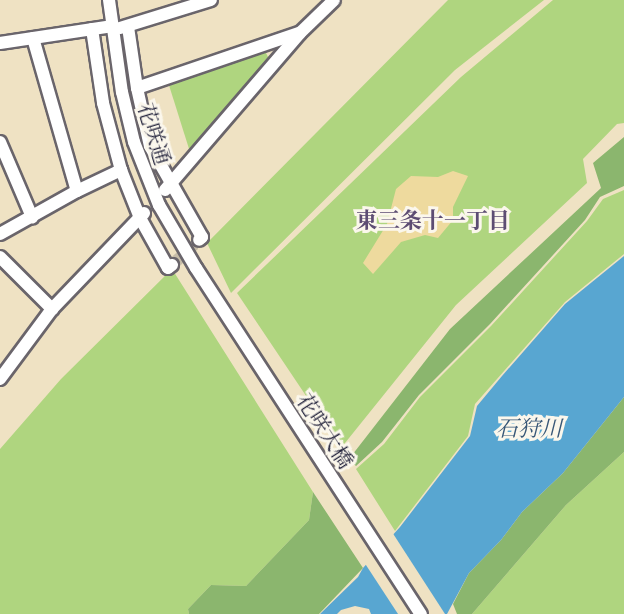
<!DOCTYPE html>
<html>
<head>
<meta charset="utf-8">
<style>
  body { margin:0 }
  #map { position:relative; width:624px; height:614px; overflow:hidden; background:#efe2c3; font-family:"IM FELL Great Primer","Noto Serif JP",serif }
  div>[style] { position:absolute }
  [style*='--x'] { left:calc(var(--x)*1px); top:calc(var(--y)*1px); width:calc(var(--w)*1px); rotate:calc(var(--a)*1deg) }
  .green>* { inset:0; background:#afd57f }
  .forest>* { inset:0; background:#8bb66e }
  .sand>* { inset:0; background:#eeda9e }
  .water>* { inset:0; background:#58a6d1 }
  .pier>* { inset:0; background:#efe2c3 }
  .minor-tunnel>* { height:12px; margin-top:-6px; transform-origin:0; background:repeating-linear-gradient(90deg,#c6bca8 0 12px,transparent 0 18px) }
  .roads { filter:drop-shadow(2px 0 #6a656b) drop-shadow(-2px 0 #6a656b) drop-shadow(0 2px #6a656b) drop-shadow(0 -2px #6a656b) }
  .minor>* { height:12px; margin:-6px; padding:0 6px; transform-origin:6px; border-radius:6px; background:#fff }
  span { translate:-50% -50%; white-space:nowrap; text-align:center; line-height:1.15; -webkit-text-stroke:6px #fbf7ec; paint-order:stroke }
  .street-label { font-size:21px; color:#22223b }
  .neighbourhood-label { font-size:22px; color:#5d4d73; font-weight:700 }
  .water-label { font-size:22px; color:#385777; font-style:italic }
</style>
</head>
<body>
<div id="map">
  <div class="green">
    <div style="clip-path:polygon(448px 0,544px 0,455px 70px,231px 293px,207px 243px)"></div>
    <div style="clip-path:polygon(553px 0,624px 0,624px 123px,617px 124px,583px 159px,587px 183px,456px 305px,341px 448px,237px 293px,461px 77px)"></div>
    <div style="clip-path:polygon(265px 51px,269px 59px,190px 152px,168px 82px)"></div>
    <div style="clip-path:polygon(624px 190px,624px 254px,565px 302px,475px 404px,468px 436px,395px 531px,356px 469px,384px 444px,420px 397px,491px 326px,587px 221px,603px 199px)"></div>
    <div style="clip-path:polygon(172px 269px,313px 492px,309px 520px,246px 586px,211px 585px,188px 609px,189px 614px,0 614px,0 449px,61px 379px)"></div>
    <div style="clip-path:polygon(624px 452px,624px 614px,472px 614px,566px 505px)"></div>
  </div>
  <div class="forest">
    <div style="clip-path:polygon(624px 137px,624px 186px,600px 197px,585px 220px,490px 324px,419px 395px,382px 442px,356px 466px,349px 459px,450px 329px,601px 188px,593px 163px)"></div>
    <div style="clip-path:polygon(624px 397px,624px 452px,566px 505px,472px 614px,457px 614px,453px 604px,469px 573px,501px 540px,522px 512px,563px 473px)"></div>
    <div style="clip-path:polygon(313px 492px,363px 568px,319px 614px,189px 614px,188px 609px,211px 585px,246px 586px,309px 520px)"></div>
  </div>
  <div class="sand">
    <div style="clip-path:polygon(453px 171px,468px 176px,453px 207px,453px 220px,438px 238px,425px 235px,401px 242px,373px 274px,363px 263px,387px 224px,396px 189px,411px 176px,438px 177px)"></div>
  </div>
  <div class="water">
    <div style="clip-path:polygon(624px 256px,624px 397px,563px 473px,522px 512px,501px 540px,469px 573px,447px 614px,371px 614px,369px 609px,355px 606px,341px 610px,337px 614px,320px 614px,358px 577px,363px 568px,400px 527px,470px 436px,477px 406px,502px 376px,565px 304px)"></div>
  </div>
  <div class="pier">
    <div style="clip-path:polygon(392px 532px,445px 614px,398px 614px,364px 562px)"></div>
  </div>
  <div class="minor-tunnel">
    <div style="--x:172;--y:265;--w:37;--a:-43"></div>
  </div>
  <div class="roads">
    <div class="minor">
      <div style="--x:109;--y:0;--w:93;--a:82"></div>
      <div style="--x:122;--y:92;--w:51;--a:76.5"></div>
      <div style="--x:134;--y:142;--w:68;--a:68.4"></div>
      <div style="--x:159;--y:205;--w:73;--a:59.6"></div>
      <div style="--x:196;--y:268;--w:413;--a:57"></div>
      <div style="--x:128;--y:27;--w:62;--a:81.6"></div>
      <div style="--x:137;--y:88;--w:59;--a:77.4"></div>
      <div style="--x:150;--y:146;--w:105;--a:60.3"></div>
      <div style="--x:202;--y:237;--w:4;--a:135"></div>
      <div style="--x:120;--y:28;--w:95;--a:-17.1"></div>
      <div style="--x:92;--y:29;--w:75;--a:81.5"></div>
      <div style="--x:103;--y:103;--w:69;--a:75"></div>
      <div style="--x:121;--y:170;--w:52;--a:68.4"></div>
      <div style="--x:140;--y:218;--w:57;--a:60.8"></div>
      <div style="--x:168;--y:268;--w:5;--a:-37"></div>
      <div style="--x:33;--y:38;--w:159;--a:74"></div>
      <div style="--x:0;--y:43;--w:114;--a:-8.6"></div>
      <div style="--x:137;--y:88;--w:171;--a:-18.8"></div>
      <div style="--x:0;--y:142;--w:82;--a:66.9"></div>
      <div style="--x:165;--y:190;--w:207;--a:-49.3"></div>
      <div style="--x:300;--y:33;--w:47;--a:-44.1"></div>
      <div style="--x:0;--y:234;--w:88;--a:-29.2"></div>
      <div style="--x:77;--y:191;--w:49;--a:-25.5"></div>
      <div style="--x:0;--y:257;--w:74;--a:45"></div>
      <div style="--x:0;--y:379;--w:87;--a:-53.4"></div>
      <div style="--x:52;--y:309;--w:133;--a:-46.2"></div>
    </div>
  </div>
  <div class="street-label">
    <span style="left:154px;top:134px;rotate:73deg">花咲通</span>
    <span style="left:325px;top:431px;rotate:57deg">花咲大橋</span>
  </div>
  <div class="neighbourhood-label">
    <span style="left:433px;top:221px">東三条十一丁目</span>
  </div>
  <div class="water-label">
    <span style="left:529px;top:429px">石狩川</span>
  </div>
</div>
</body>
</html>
